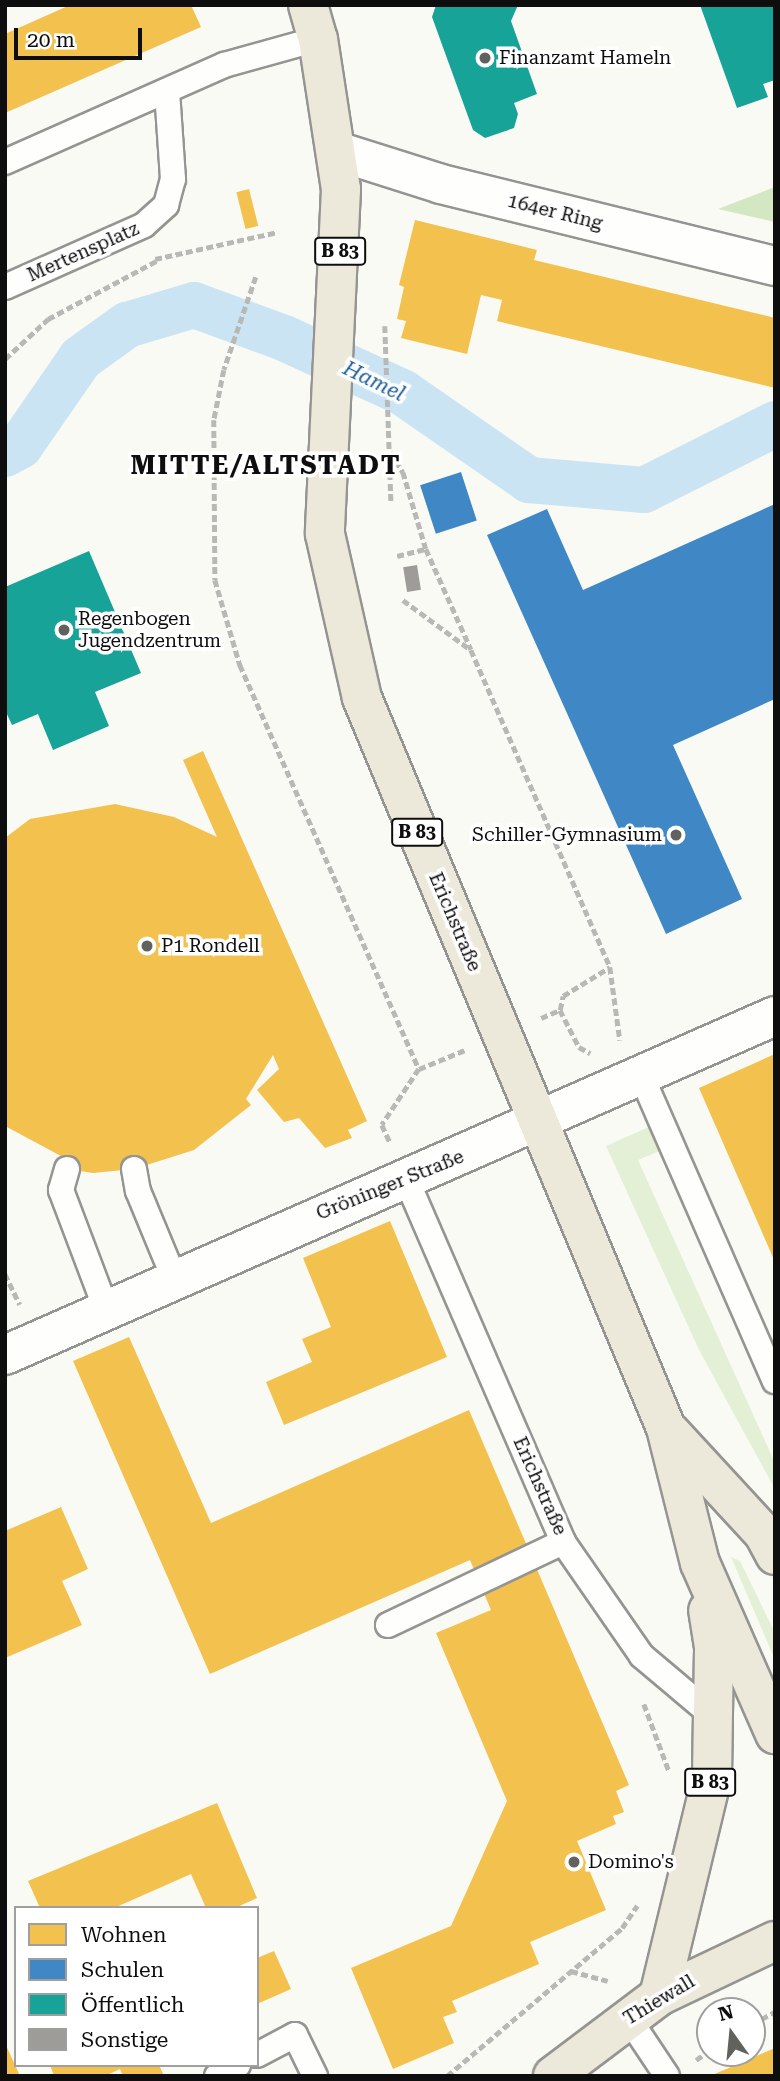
<!DOCTYPE html>
<html>
<head>
<meta charset="utf-8">
<style>
  body { margin:0 }
  #map { position:relative; width:780px; height:2081px; overflow:hidden; background:#fafaf4; font-family:"Roboto Serif",serif }
  div>[style] { position:absolute }
  [style*='--x'] { left:calc(var(--x)*1px); top:calc(var(--y)*1px); width:calc(var(--w)*1px); rotate:calc(var(--a)*1deg) }
  .green>* { inset:0; background:#e3f0d5 }
  .forest>* { inset:0; background:#d4e7c3 }
  .homes>* { inset:0; background:#f2c14e; transform-origin:0 0 }
  .schools>* { inset:0; background:#3f88c5; transform-origin:0 0 }
  .public>* { inset:0; background:#17a398 }
  .canal>* { height:46px; margin:-23px; padding:0 23px; transform-origin:23px; border-radius:23px; background:#cbe4f3 }
  .building>* { inset:0; background:#9e9c99; transform-origin:0 0 }
  .path>* { height:4.5px; margin-top:-2.25px; transform-origin:0; background:repeating-linear-gradient(90deg,#b8b8b7 0 7px,transparent 0 10.5px) }
  .roads { filter:drop-shadow(2px 0 #949492) drop-shadow(-2px 0 #949492) drop-shadow(0 2px #949492) drop-shadow(0 -2px #949492) }
  .lane>* { height:24px; margin:-12px; padding:0 12px; transform-origin:12px; border-radius:12px; background:#fefefd }
  .street>* { height:38px; margin:-19px; padding:0 19px; transform-origin:19px; border-radius:19px; background:#fefefd }
  .primary>* { height:38px; margin:-19px; padding:0 19px; transform-origin:19px; border-radius:19px; background:#ece8da }
  .dots>* { width:19px; height:19px; translate:-50% -50%; box-sizing:border-box; border:4px solid #fff; border-radius:50% }
  span { translate:-50% -50%; white-space:nowrap; text-align:center; line-height:1.15; -webkit-text-stroke:7px #fff; paint-order:stroke }
  .shield-label span { padding:2px 5px; background:#fff; border:2px solid; border-radius:5px; -webkit-text-stroke-width:0 }
  .shield-label { font-size:18px; color:#0e0e0e; font-weight:700 }
  .poi-label { font-size:19px; color:#0e0e0e }
  .left { translate:0 -50%; text-align:left }
  .right { translate:-100% -50%; text-align:right }
  .street-label { font-size:19px; color:#0e0e0e }
  .water-label { font-size:21px; color:#1d5e9a; font-style:italic }
  .district-label { font-size:26px; color:#0e0e0e; font-weight:700; letter-spacing:2px }
  .frame { position:absolute; inset:0; border:7px solid #0e0e0e; pointer-events:none }
  .legend { position:absolute; left:14px; top:1906px; width:245px; height:161px; box-sizing:border-box; background:#fff; border:2px solid #9f9f9f; margin:0; padding:9px 12px; list-style:none; font-size:21px; color:#0e0e0e }
  .legend li { display:flex; align-items:center; gap:14px; height:35px }
  .legend b { width:35px; border:2px solid #9f9f9f }
  .north { position:absolute; left:696px; top:1997px; width:70px; height:70px; box-sizing:border-box; background:#fff; border:2px solid #9f9f9f; border-radius:50%; rotate:345deg; font-size:19px; font-weight:700; line-height:28px; text-align:center; color:#0e0e0e }
  .north::after { content:''; display:block; margin:auto; width:24px; height:32px; background:#61615e; clip-path:polygon(50% 0,100% 100%,50% 72%,0 100%) }
  .scale { position:absolute; left:14px; top:28px; width:128px; height:32px; box-sizing:border-box; border:4px solid #0e0e0e; border-top:0; padding-left:9px; font-size:21px; line-height:24px; white-space:nowrap; color:#0e0e0e; -webkit-text-stroke:5px #fff; paint-order:stroke }
</style>
</head>
<body>
<div id="map">
  <div class="green">
    <div style="clip-path:polygon(651px 1126px,662px 1150px,638px 1160px,775px 1463px,775px 1489px,699px 1350px,606px 1146px)"></div>
    <div style="clip-path:polygon(731px 1557px,740px 1561px,775px 1633px,775px 1660px)"></div>
  </div>
  <div class="forest">
    <div style="clip-path:polygon(775px 187px,775px 222px,718px 209px)"></div>
  </div>
  <div class="homes">
    <div style="clip-path:polygon(70px 5px,191px 5px,201px 27px,5px 113px,5px 34px)"></div>
    <div style="left:249px;top:189px;width:38px;height:13px;rotate:76deg"></div>
    <div style="clip-path:polygon(415px 220px,537px 250px,534px 260px,775px 318px,775px 388px,497px 321px,502px 300px,481px 295px,467px 354px,401px 338px,406px 321px,397px 319px,404px 287px,399px 285px)"></div>
    <div style="clip-path:polygon(203px 751px,367px 1121px,348px 1130px,352px 1138px,325px 1148px,299px 1118px,284px 1122px,257px 1090px,279px 1069px,273px 1055px,246px 1099px,251px 1105px,194px 1150px,134px 1169px,93px 1173px,67px 1169px,57px 1165px,61px 1156px,5px 1126px,5px 838px,30px 819px,115px 804px,174px 817px,217px 837px,183px 760px)"></div>
    <div style="clip-path:polygon(775px 1054px,775px 1262px,699px 1088px)"></div>
    <div style="clip-path:polygon(390px 1221px,447px 1357px,284px 1425px,266px 1382px,312px 1362px,302px 1339px,331px 1327px,303px 1258px)"></div>
    <div style="clip-path:polygon(129px 1337px,211px 1523px,469px 1410px,629px 1785px,616px 1791px,624px 1812px,613px 1816px,616px 1824px,577px 1841px,606px 1910px,530px 1942px,539px 1964px,452px 2001px,457px 2012px,443px 2017px,454px 2043px,393px 2069px,351px 1968px,451px 1926px,507px 1801px,436px 1633px,491px 1610px,470px 1560px,210px 1674px,73px 1361px)"></div>
    <div style="clip-path:polygon(61px 1507px,88px 1569px,62px 1581px,82px 1625px,5px 1658px,5px 1531px)"></div>
    <div style="clip-path:polygon(217px 1803px,257px 1898px,235px 1908px,206px 1908px,191px 1874px,114px 1908px,40px 1908px,28px 1881px)"></div>
    <div style="clip-path:polygon(274px 1951px,291px 1989px,257px 2004px,257px 1958px)"></div>
    <div style="clip-path:polygon(5px 2043px,20px 2076px,5px 2076px)"></div>
    <div style="clip-path:polygon(775px 2048px,775px 2076px,710px 2076px,761px 2054px)"></div>
    <div style="clip-path:polygon(50px 2065px,159px 2065px,164px 2076px,123px 2076px,120px 2069px,105px 2076px,54px 2076px)"></div>
  </div>
  <div class="schools">
    <div style="left:461px;top:472px;width:51px;height:43px;rotate:72deg"></div>
    <div style="clip-path:polygon(775px 504px,775px 699px,673px 745px,742px 899px,666px 934px,487px 535px,547px 509px,583px 590px)"></div>
  </div>
  <div class="public">
    <div style="clip-path:polygon(436px 5px,518px 5px,511px 21px,537px 94px,514px 103px,518px 114px,514px 128px,485px 138px,473px 130px,432px 17px)"></div>
    <div style="clip-path:polygon(700px 5px,775px 5px,775px 80px,763px 84px,768px 97px,737px 108px)"></div>
    <div style="clip-path:polygon(89px 551px,141px 673px,95px 692px,109px 726px,53px 750px,38px 714px,12px 725px,5px 710px,5px 587px)"></div>
  </div>
  <div class="canal">
    <div style="--x:5;--y:454;--w:17;--a:-28"></div>
    <div style="--x:20;--y:446;--w:107;--a:-55.3"></div>
    <div style="--x:81;--y:358;--w:57;--a:-35.7"></div>
    <div style="--x:127;--y:325;--w:70;--a:-16.6"></div>
    <div style="--x:194;--y:305;--w:96;--a:20.1"></div>
    <div style="--x:284;--y:338;--w:130;--a:24.6"></div>
    <div style="--x:402;--y:392;--w:155;--a:34.7"></div>
    <div style="--x:529;--y:480;--w:115;--a:5"></div>
    <div style="--x:644;--y:490;--w:147;--a:-26.7"></div>
  </div>
  <div class="building">
    <div style="left:417px;top:565px;width:25px;height:14px;rotate:81deg"></div>
  </div>
  <div class="path">
    <div style="--x:155;--y:259;--w:126;--a:-12.4"></div>
    <div style="--x:256;--y:277;--w:98;--a:109"></div>
    <div style="--x:224;--y:370;--w:51;--a:101.3"></div>
    <div style="--x:214;--y:420;--w:160;--a:89.6"></div>
    <div style="--x:215;--y:580;--w:89;--a:73.6"></div>
    <div style="--x:240;--y:665;--w:442;--a:66.1"></div>
    <div style="--x:419;--y:1069;--w:67;--a:123.5"></div>
    <div style="--x:382;--y:1125;--w:19;--a:65"></div>
    <div style="--x:385;--y:326;--w:176;--a:88"></div>
    <div style="--x:5;--y:359;--w:59;--a:-42.9"></div>
    <div style="--x:48;--y:319;--w:123;--a:-28.2"></div>
    <div style="--x:390;--y:452;--w:24;--a:57"></div>
    <div style="--x:403;--y:472;--w:80;--a:73.4"></div>
    <div style="--x:426;--y:549;--w:110;--a:65.8"></div>
    <div style="--x:397;--y:556;--w:30;--a:-14"></div>
    <div style="--x:403;--y:600;--w:84;--a:36.3"></div>
    <div style="--x:471;--y:650;--w:346;--a:66.3"></div>
    <div style="--x:610;--y:967;--w:74;--a:82.2"></div>
    <div style="--x:560;--y:1010;--w:42;--a:62.8"></div>
    <div style="--x:579;--y:1047;--w:13;--a:29"></div>
    <div style="--x:541;--y:1018;--w:21;--a:-23"></div>
    <div style="--x:560;--y:1010;--w:14;--a:-78"></div>
    <div style="--x:563;--y:996;--w:55;--a:-31.7"></div>
    <div style="--x:419;--y:1069;--w:50;--a:-22.4"></div>
    <div style="--x:5;--y:1274;--w:34;--a:64"></div>
    <div style="--x:644;--y:1704;--w:72;--a:69.5"></div>
    <div style="--x:571;--y:1971;--w:38;--a:15"></div>
    <div style="--x:752;--y:2024;--w:26;--a:-28"></div>
    <div style="--x:696;--y:2060;--w:17;--a:-36"></div>
    <div style="--x:447;--y:2076;--w:229;--a:-40.2"></div>
    <div style="--x:622;--y:1928;--w:27;--a:-56"></div>
  </div>
  <div class="roads">
    <div class="lane">
      <div style="--x:5;--y:162;--w:240;--a:-23.9"></div>
      <div style="--x:224;--y:65;--w:98;--a:-15.5"></div>
      <div style="--x:5;--y:287;--w:152;--a:-24"></div>
      <div style="--x:144;--y:225;--w:30;--a:-42"></div>
      <div style="--x:166;--y:205;--w:27;--a:-75"></div>
      <div style="--x:173;--y:179;--w:88;--a:-93.9"></div>
      <div style="--x:641;--y:1075;--w:334;--a:66.4"></div>
      <div style="--x:67;--y:1169;--w:22;--a:106"></div>
      <div style="--x:61;--y:1190;--w:127;--a:69.3"></div>
      <div style="--x:134;--y:1169;--w:22;--a:80"></div>
      <div style="--x:138;--y:1191;--w:94;--a:67.5"></div>
      <div style="--x:407;--y:1181;--w:393;--a:66.6"></div>
      <div style="--x:563;--y:1542;--w:139;--a:55.3"></div>
      <div style="--x:642;--y:1656;--w:92;--a:40.1"></div>
      <div style="--x:388;--y:1625;--w:194;--a:-25.4"></div>
      <div style="--x:627;--y:2016;--w:72;--a:56.3"></div>
      <div style="--x:257;--y:2055;--w:43;--a:-27.8"></div>
      <div style="--x:295;--y:2035;--w:46;--a:64"></div>
      <div style="--x:217;--y:2076;--w:24;--a:-28"></div>
    </div>
    <div class="street">
      <div style="--x:337;--y:151;--w:109;--a:17.6"></div>
      <div style="--x:441;--y:184;--w:344;--a:13.8"></div>
      <div style="--x:5;--y:1355;--w:841;--a:-23.76"></div>
    </div>
    <div class="primary">
      <div style="--x:308;--y:5;--w:35;--a:74"></div>
      <div style="--x:318;--y:39;--w:152;--a:81.3"></div>
      <div style="--x:341;--y:189;--w:345;--a:92.7"></div>
      <div style="--x:325;--y:534;--w:168;--a:77.3"></div>
      <div style="--x:362;--y:698;--w:791;--a:67.39"></div>
      <div style="--x:666;--y:1428;--w:139;--a:75.9"></div>
      <div style="--x:700;--y:1563;--w:187;--a:66.3"></div>
      <div style="--x:670;--y:1432;--w:139;--a:47.3"></div>
      <div style="--x:764;--y:1534;--w:24;--a:62"></div>
      <div style="--x:659;--y:1996;--w:225;--a:-76.4"></div>
      <div style="--x:712;--y:1777;--w:130;--a:-89.1"></div>
      <div style="--x:714;--y:1647;--w:37;--a:-99"></div>
      <div style="--x:553;--y:2076;--w:133;--a:-37"></div>
      <div style="--x:659;--y:1996;--w:128;--a:-25.4"></div>
    </div>
  </div>
  <div class="dots">
    <div style="left:485px;top:58px;background:#61615e"></div>
    <div style="left:64px;top:630px;background:#61615e"></div>
    <div style="left:676px;top:835px;background:#61615e"></div>
    <div style="left:147px;top:946px;background:#61615e"></div>
    <div style="left:574px;top:1862px;background:#61615e"></div>
  </div>
  <div class="shield-label">
    <span style="left:340px;top:251px">B 83</span>
    <span style="left:417px;top:832px">B 83</span>
    <span style="left:710px;top:1782px">B 83</span>
  </div>
  <div class="poi-label">
    <span class="left" style="left:499px;top:58px">Finanzamt Hameln</span>
    <span class="left" style="left:78px;top:630px">Regenbogen<br>Jugendzentrum</span>
    <span class="right" style="left:662px;top:835px">Schiller-Gymnasium</span>
    <span class="left" style="left:161px;top:946px">P1 Rondell</span>
    <span class="left" style="left:588px;top:1862px">Domino's</span>
  </div>
  <div class="street-label">
    <span style="left:555px;top:212px;rotate:14deg">164er Ring</span>
    <span style="left:83px;top:252px;rotate:-24deg">Mertensplatz</span>
    <span style="left:455px;top:922px;rotate:67deg">Erichstraße</span>
    <span style="left:390px;top:1185px;rotate:-22deg">Gröninger Straße</span>
    <span style="left:540px;top:1486px;rotate:66deg">Erichstraße</span>
    <span style="left:659px;top:2000px;rotate:-31deg">Thiewall</span>
  </div>
  <div class="water-label">
    <span style="left:374px;top:381px;rotate:26deg">Hamel</span>
  </div>
  <div class="district-label">
    <span style="left:266px;top:466px">MITTE/ALTSTADT</span>
  </div>
  <div class="frame"></div>
  <ul class="legend">
  <li><b style="height:19px;background:#f2c14e"></b>Wohnen</li>
  <li><b style="height:19px;background:#3f88c5"></b>Schulen</li>
  <li><b style="height:19px;background:#17a398"></b>Öffentlich</li>
  <li><b style="height:19px;background:#9e9c99"></b>Sonstige</li>
  </ul>
  <div class="north">N</div>
  <div class="scale">20 m</div>
</div>
</body>
</html>
